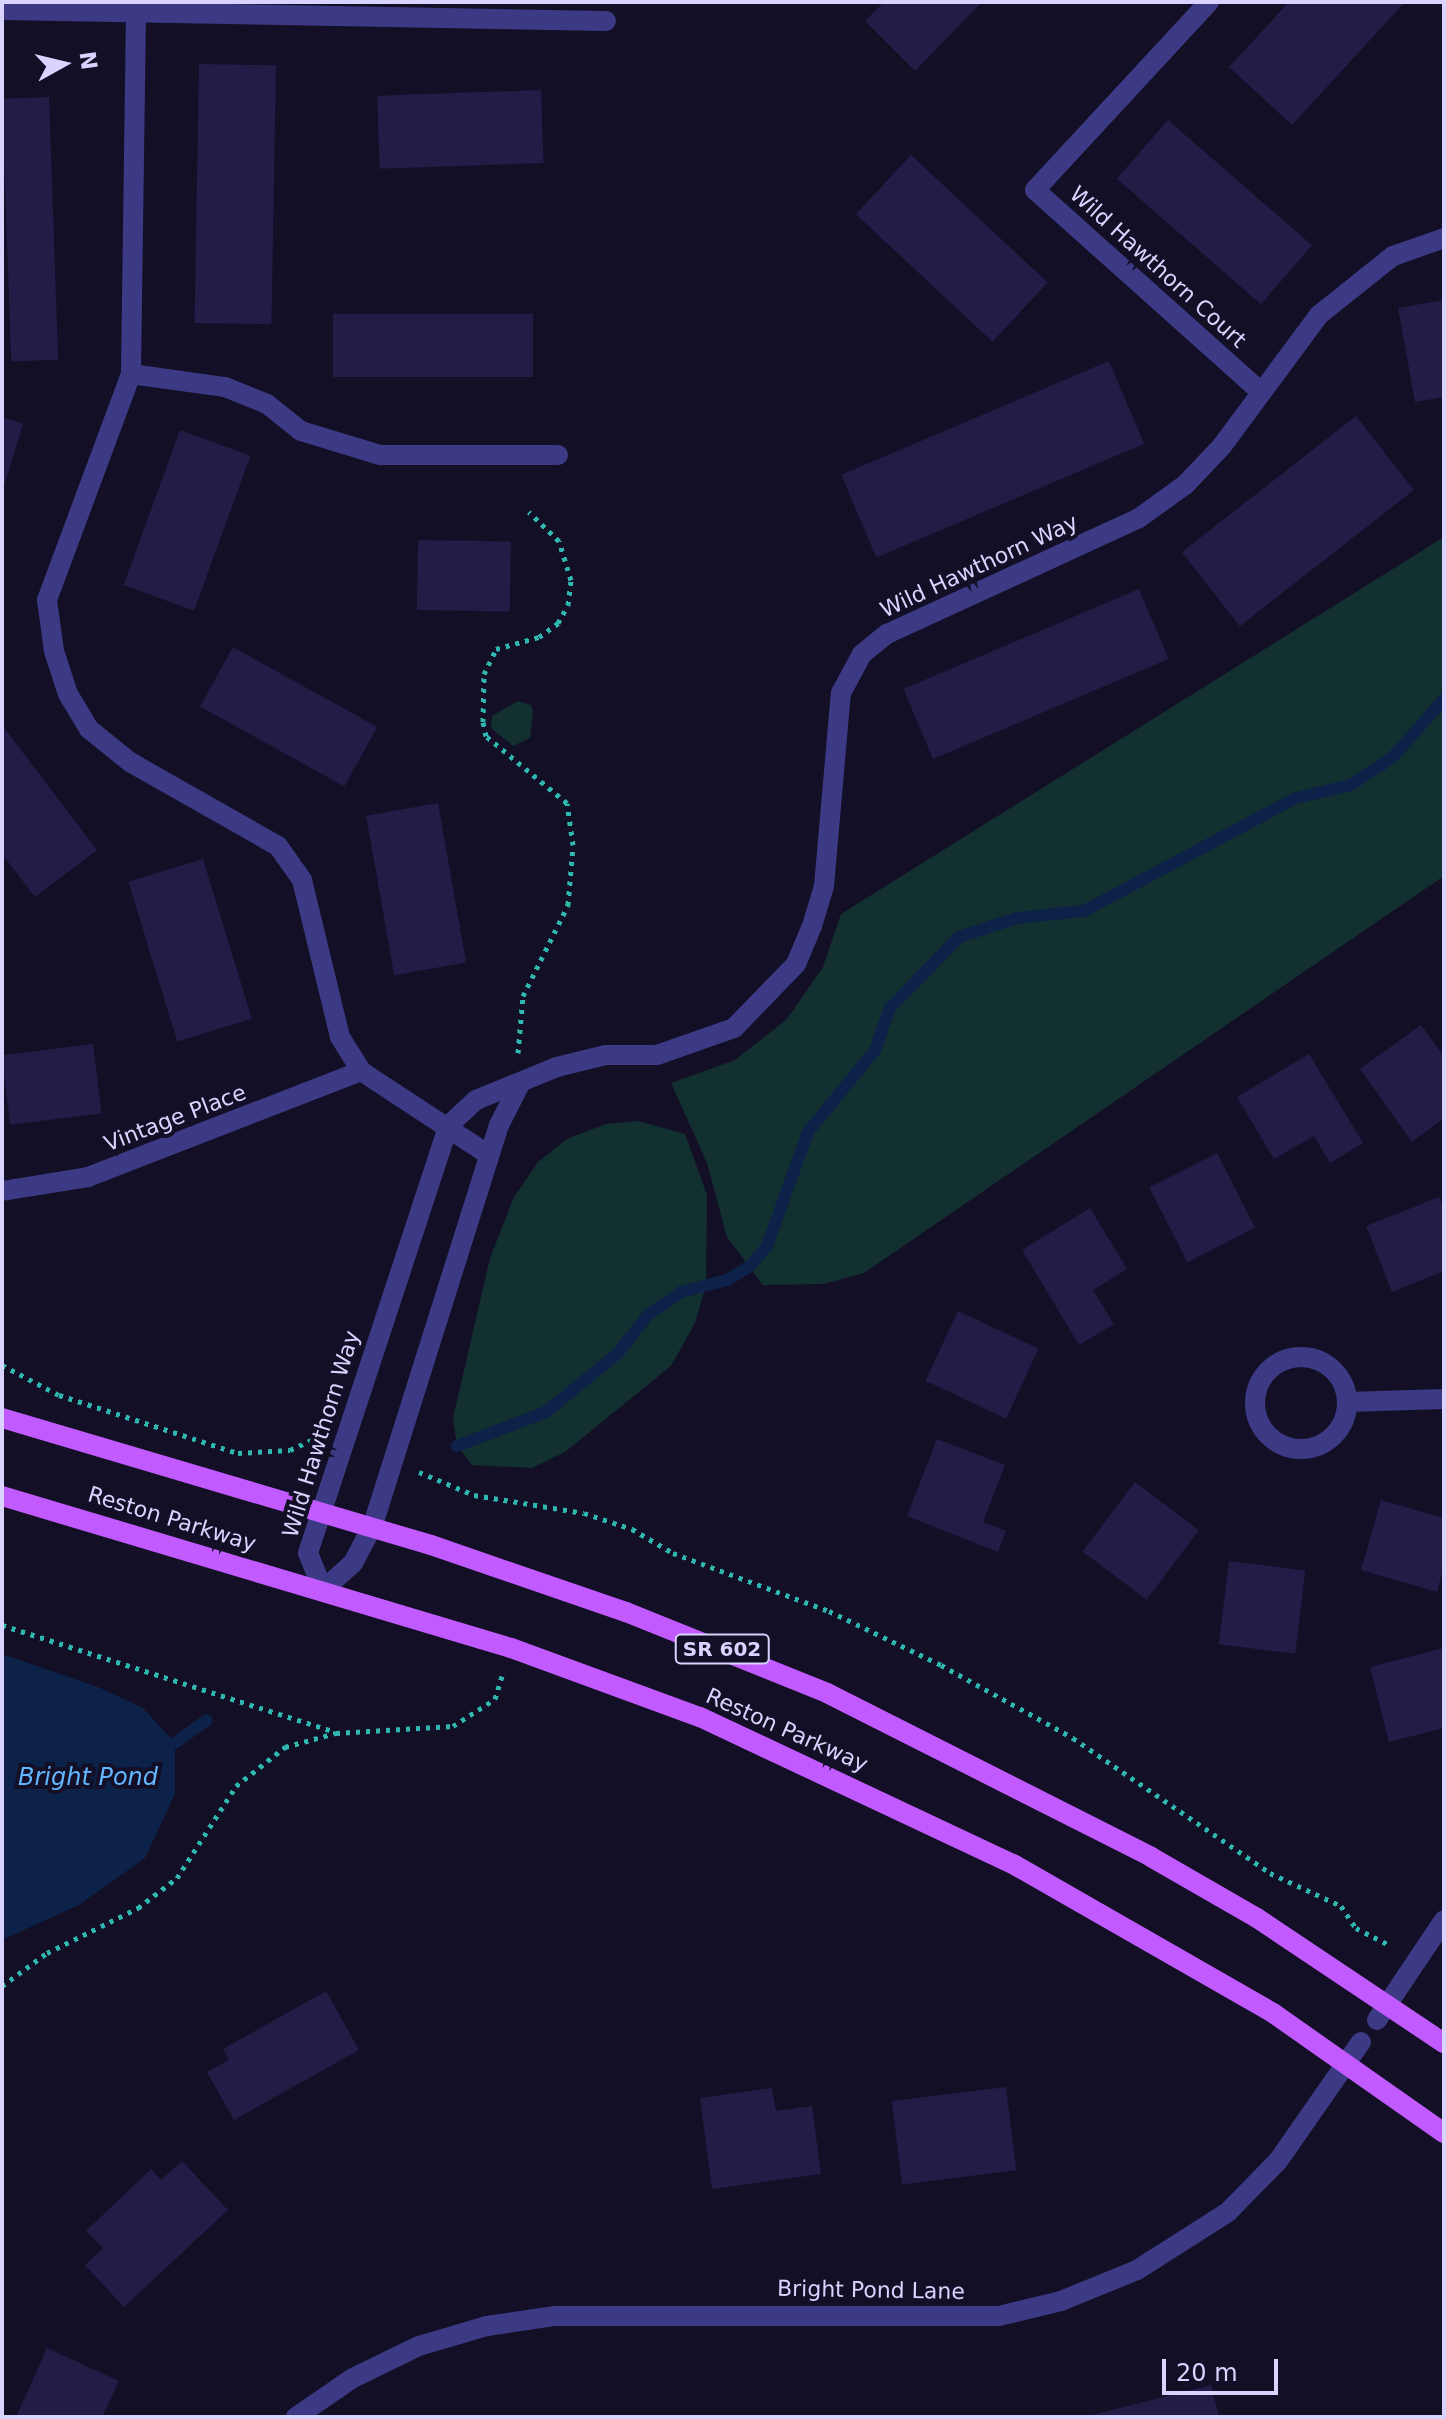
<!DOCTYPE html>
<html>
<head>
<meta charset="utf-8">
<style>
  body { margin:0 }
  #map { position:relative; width:1446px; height:2419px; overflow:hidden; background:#130f26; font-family:"DejaVu Sans",sans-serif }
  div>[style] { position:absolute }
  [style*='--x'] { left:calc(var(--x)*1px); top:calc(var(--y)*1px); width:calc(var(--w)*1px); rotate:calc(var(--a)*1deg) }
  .green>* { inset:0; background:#12302f }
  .water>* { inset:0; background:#0c2248 }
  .stream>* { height:12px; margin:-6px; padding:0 6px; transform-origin:6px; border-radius:6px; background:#0c2248 }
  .building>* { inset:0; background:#241b47; transform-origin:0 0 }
  .path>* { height:5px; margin-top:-2.5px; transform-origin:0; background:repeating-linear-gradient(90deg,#2fb8b0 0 4px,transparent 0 10px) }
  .street>* { height:20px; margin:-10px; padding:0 10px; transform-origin:10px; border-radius:10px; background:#3d3a85 }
  .street>.ring { margin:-10px; padding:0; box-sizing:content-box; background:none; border:20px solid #3d3a85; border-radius:50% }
  .primary>* { height:20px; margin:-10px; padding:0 10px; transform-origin:10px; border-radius:10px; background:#c25bff }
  span { translate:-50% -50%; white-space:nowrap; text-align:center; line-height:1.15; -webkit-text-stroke:8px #130f26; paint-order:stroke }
  .shield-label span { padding:2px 6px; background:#130f26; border:2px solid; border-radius:6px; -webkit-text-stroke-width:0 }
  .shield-label { font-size:20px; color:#d9d4ff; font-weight:700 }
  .street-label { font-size:22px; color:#d9d4ff }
  .water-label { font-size:24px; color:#62b6ff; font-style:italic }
  .frame { position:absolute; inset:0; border:4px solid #d9d4ff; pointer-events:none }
  .north { position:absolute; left:24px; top:24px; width:80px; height:80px; -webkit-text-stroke:6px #130f26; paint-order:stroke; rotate:82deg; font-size:22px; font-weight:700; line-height:32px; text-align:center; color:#d9d4ff }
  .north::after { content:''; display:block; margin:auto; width:28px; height:36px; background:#d9d4ff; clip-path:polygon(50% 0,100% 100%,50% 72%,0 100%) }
  .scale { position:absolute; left:1162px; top:2359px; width:116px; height:36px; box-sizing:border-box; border:4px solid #d9d4ff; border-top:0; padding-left:10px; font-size:24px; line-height:28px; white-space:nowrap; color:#d9d4ff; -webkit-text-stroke:6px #130f26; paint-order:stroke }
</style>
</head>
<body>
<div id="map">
  <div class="green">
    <div style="clip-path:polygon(1444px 537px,1444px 876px,864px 1273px,824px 1284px,763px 1285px,727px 1237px,707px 1163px,671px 1083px,735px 1060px,787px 1019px,823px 967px,841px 914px)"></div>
    <div style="clip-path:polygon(518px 701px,531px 705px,533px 711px,530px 738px,513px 746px,491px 728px,492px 716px)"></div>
    <div style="clip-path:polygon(638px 1121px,685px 1134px,707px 1195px,706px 1285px,695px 1323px,671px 1366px,565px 1452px,532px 1468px,472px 1465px,457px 1446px,453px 1418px,490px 1258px,514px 1197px,538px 1162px,567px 1139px,606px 1124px)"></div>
  </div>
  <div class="water">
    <div style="clip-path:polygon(2px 1654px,98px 1687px,143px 1708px,175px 1743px,175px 1794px,145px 1858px,79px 1905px,2px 1940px)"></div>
  </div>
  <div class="stream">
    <div style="--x:457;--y:1446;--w:95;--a:-20.9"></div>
    <div style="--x:546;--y:1412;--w:93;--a:-39.3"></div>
    <div style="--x:618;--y:1353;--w:48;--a:-51.7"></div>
    <div style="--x:648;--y:1315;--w:40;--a:-34.9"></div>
    <div style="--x:681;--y:1292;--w:48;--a:-14.6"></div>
    <div style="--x:727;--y:1280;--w:26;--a:-31"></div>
    <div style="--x:749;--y:1267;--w:28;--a:-49"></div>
    <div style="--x:767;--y:1246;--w:121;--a:-70.2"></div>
    <div style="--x:808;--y:1132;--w:106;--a:-50.7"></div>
    <div style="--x:875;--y:1050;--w:45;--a:-70.3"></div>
    <div style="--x:890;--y:1008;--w:99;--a:-45.8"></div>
    <div style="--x:959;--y:937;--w:61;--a:-18.1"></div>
    <div style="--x:1017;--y:918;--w:67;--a:-6"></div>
    <div style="--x:1084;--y:911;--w:240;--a:-28.1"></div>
    <div style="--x:1296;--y:798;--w:57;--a:-13.3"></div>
    <div style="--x:1351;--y:785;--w:50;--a:-33.7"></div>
    <div style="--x:1393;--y:757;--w:77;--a:-48.7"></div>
    <div style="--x:175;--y:1743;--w:39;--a:-36"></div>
  </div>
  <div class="building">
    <div style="clip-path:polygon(884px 2px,982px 2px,915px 71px,865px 21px)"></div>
    <div style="clip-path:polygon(1289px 2px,1405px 2px,1292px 125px,1229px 67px)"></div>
    <div style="left:199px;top:64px;width:77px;height:259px;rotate:1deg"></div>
    <div style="left:541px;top:90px;width:73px;height:164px;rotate:88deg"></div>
    <div style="left:49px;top:97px;width:263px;height:47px;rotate:88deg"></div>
    <div style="left:1168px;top:120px;width:191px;height:78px;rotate:41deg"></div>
    <div style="left:911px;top:155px;width:187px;height:81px;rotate:43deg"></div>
    <div style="clip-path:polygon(1444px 300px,1444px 397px,1415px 402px,1398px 308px)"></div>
    <div style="left:533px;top:314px;width:63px;height:200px;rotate:90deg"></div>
    <div style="left:1109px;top:361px;width:90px;height:291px;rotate:67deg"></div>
    <div style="left:1356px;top:416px;width:94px;height:221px;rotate:52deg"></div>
    <div style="clip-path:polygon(2px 417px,23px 424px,3px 489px,2px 489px)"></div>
    <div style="left:180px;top:430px;width:75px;height:165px;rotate:20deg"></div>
    <div style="left:418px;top:540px;width:93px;height:70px;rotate:1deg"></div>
    <div style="left:1139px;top:589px;width:76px;height:256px;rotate:67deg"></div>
    <div style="left:233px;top:647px;width:165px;height:68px;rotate:29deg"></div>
    <div style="clip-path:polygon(2px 725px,97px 850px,35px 897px,2px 854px)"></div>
    <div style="left:438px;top:803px;width:162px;height:73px;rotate:80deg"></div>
    <div style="left:203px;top:859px;width:167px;height:78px;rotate:73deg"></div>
    <div style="clip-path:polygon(1421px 1025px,1444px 1057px,1444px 1118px,1412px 1142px,1360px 1069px)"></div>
    <div style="left:93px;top:1044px;width:70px;height:92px;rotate:83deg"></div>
    <div style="clip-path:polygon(1309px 1054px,1363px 1143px,1330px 1163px,1314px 1136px,1274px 1159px,1237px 1097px)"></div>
    <div style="left:1217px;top:1153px;width:84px;height:76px;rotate:63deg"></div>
    <div style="clip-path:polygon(1439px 1197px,1444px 1209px,1444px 1271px,1392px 1292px,1366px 1226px)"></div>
    <div style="clip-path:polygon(1090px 1208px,1127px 1269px,1093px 1290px,1114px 1324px,1079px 1345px,1022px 1250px)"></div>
    <div style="left:958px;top:1311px;width:89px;height:77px;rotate:25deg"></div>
    <div style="clip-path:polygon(937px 1439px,1005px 1465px,983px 1522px,1006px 1531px,998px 1552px,907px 1516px)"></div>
    <div style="left:1135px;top:1482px;width:80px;height:87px;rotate:37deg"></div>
    <div style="clip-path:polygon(1381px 1500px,1444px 1518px,1444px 1565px,1437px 1592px,1361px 1570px)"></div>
    <div style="left:1229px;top:1561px;width:77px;height:84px;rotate:7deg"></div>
    <div style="clip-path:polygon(1444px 1648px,1444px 1728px,1389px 1742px,1370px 1667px)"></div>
    <div style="clip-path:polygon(326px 1991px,359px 2050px,234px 2120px,207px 2072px,229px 2060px,223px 2049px)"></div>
    <div style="left:1006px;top:2087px;width:84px;height:115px;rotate:83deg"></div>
    <div style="clip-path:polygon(772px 2088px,776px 2111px,812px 2106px,821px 2174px,712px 2189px,700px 2098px)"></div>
    <div style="clip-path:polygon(182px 2161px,228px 2210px,124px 2307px,85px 2265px,103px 2248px,86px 2231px,151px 2169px,161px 2180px)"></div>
    <div style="clip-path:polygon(47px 2348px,119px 2381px,102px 2417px,16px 2417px)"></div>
    <div style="clip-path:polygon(1211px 2385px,1219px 2417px,1088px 2417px,1088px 2416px)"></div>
  </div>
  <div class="path">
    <div style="--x:518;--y:1053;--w:57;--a:-85"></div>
    <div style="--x:523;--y:996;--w:102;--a:-63.7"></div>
    <div style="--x:568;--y:905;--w:60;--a:-85.2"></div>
    <div style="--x:573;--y:845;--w:42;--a:-98.1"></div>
    <div style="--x:567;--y:803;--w:105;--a:-140.4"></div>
    <div style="--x:486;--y:736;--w:14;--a:-102"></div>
    <div style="--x:483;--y:722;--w:48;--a:-88.8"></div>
    <div style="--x:484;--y:674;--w:28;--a:-64"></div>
    <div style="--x:496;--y:649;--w:45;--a:-15.6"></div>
    <div style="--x:539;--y:637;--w:24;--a:-36"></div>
    <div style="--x:558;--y:623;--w:21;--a:-61"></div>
    <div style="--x:568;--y:605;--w:25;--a:-83"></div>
    <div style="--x:571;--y:580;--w:41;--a:-107.1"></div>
    <div style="--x:559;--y:541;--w:42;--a:-136"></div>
    <div style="--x:2;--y:1365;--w:64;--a:27.8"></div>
    <div style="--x:59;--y:1395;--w:188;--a:18"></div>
    <div style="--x:238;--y:1453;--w:52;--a:-3.3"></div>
    <div style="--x:290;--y:1450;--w:26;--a:-25"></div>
    <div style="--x:419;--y:1472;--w:60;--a:22.7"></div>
    <div style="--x:474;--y:1495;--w:111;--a:9.3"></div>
    <div style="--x:584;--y:1513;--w:51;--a:18.4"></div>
    <div style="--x:632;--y:1529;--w:48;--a:30.3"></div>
    <div style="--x:673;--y:1553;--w:166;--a:20.4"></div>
    <div style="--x:829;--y:1611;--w:124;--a:25.7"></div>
    <div style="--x:941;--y:1665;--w:151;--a:28.9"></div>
    <div style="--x:1073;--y:1738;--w:239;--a:34.4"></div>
    <div style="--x:1270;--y:1873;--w:78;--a:24.9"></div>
    <div style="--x:1341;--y:1906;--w:27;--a:56"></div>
    <div style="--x:1356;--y:1928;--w:39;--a:27"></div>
    <div style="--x:2;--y:1625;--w:350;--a:17.8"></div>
    <div style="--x:2;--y:1986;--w:56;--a:-36.3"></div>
    <div style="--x:47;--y:1953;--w:102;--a:-26.3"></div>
    <div style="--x:138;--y:1908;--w:49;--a:-37.6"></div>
    <div style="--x:177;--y:1878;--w:109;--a:-57.3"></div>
    <div style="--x:236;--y:1786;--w:63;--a:-38.5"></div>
    <div style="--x:285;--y:1747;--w:53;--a:-15.4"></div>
    <div style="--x:336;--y:1733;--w:117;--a:-3.4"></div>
    <div style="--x:453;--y:1726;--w:50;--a:-32.7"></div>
    <div style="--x:495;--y:1699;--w:24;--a:-73"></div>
  </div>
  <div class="street">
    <div style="--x:1209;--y:2;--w:256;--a:132.8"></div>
    <div style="--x:1035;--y:190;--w:302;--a:41.8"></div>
    <div style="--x:2;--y:10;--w:604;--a:1.04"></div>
    <div style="--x:136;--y:13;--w:361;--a:90.8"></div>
    <div style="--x:131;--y:374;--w:241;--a:110.4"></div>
    <div style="--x:47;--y:600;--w:51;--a:82.2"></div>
    <div style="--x:54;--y:651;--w:45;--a:72"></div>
    <div style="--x:68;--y:694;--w:41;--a:59"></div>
    <div style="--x:89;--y:729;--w:53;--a:38.8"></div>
    <div style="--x:130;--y:762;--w:170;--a:29.6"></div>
    <div style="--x:278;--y:846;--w:42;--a:54.8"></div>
    <div style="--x:302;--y:880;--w:162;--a:76.4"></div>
    <div style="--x:340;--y:1037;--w:40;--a:58"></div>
    <div style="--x:361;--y:1071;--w:153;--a:33.3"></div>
    <div style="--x:131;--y:374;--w:95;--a:7.9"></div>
    <div style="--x:225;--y:387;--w:45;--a:22"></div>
    <div style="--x:267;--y:404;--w:43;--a:38.5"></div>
    <div style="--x:301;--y:431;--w:83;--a:16.9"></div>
    <div style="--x:380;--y:455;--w:178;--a:0"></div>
    <div style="--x:519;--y:1086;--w:44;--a:117.1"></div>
    <div style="--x:499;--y:1125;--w:422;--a:107.5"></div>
    <div style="--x:372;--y:1527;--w:41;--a:117.8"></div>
    <div style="--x:353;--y:1563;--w:40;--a:138"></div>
    <div style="--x:323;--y:1590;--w:40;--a:-112"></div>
    <div style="--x:308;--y:1553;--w:449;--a:-71.8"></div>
    <div style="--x:448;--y:1126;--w:38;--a:-43"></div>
    <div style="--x:476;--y:1100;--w:87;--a:-22.2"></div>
    <div style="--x:557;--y:1067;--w:50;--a:-13.8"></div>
    <div style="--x:606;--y:1055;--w:51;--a:0"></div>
    <div style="--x:657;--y:1055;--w:82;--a:-19.3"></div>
    <div style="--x:734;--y:1028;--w:89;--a:-45.9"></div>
    <div style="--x:796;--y:964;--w:41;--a:-67.2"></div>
    <div style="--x:812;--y:926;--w:42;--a:-73.3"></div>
    <div style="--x:824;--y:886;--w:194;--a:-85"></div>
    <div style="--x:841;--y:693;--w:44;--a:-61.7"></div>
    <div style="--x:862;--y:654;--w:32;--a:-39"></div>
    <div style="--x:887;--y:634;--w:277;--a:-24.7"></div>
    <div style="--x:1139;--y:518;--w:57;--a:-35.7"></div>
    <div style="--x:1185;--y:485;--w:54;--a:-46.5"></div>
    <div style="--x:1222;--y:446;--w:163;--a:-53.5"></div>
    <div style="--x:1319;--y:315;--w:95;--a:-38.6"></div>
    <div style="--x:1393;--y:256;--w:54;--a:-19.4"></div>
    <div style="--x:2;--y:1191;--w:87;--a:-9.2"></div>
    <div style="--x:88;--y:1177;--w:293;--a:-21.2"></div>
    <div class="ring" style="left:1255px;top:1357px;width:72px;height:72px"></div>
    <div style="--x:1347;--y:1402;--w:97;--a:-1.8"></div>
    <div style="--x:1377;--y:2020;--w:120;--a:-56.2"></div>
    <div style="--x:296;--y:2417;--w:69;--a:-34.4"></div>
    <div style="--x:353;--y:2378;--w:73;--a:-25.9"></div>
    <div style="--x:419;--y:2346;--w:71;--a:-16.4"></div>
    <div style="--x:487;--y:2326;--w:69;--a:-8.4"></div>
    <div style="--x:555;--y:2316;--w:444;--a:0"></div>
    <div style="--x:999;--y:2316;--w:64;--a:-13.6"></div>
    <div style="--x:1061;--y:2301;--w:82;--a:-22.2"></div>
    <div style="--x:1137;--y:2270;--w:108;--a:-32.5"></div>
    <div style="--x:1228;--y:2212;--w:71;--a:-45.6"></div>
    <div style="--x:1278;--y:2161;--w:145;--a:-55.1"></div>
  </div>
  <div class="primary">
    <div style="--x:2;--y:1418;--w:447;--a:16.5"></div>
    <div style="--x:431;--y:1545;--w:206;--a:19"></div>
    <div style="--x:626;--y:1612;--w:217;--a:21.9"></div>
    <div style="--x:827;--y:1693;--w:363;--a:26.8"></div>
    <div style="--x:1151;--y:1857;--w:122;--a:29.9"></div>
    <div style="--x:1257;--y:1918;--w:225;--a:33.8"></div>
    <div style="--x:2;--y:1496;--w:531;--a:16.63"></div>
    <div style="--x:511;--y:1648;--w:201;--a:20.1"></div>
    <div style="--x:700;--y:1717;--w:346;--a:25.2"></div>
    <div style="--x:1013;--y:1864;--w:300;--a:29.8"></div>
    <div style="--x:1273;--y:2013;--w:209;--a:35.1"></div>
  </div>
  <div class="shield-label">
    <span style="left:722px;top:1649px">SR 602</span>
  </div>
  <div class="street-label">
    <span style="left:1158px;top:267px;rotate:42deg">Wild Hawthorn Court</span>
    <span style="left:979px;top:566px;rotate:-25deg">Wild Hawthorn Way</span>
    <span style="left:175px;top:1118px;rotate:-21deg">Vintage Place</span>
    <span style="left:321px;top:1434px;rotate:-73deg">Wild Hawthorn Way</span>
    <span style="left:172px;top:1519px;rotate:17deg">Reston Parkway</span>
    <span style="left:787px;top:1730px;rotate:24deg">Reston Parkway</span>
    <span style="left:871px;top:2290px;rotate:1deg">Bright Pond Lane</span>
  </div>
  <div class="water-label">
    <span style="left:88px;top:1778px">Bright Pond</span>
  </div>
  <div class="frame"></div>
  <div class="north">N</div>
  <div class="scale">20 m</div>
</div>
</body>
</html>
